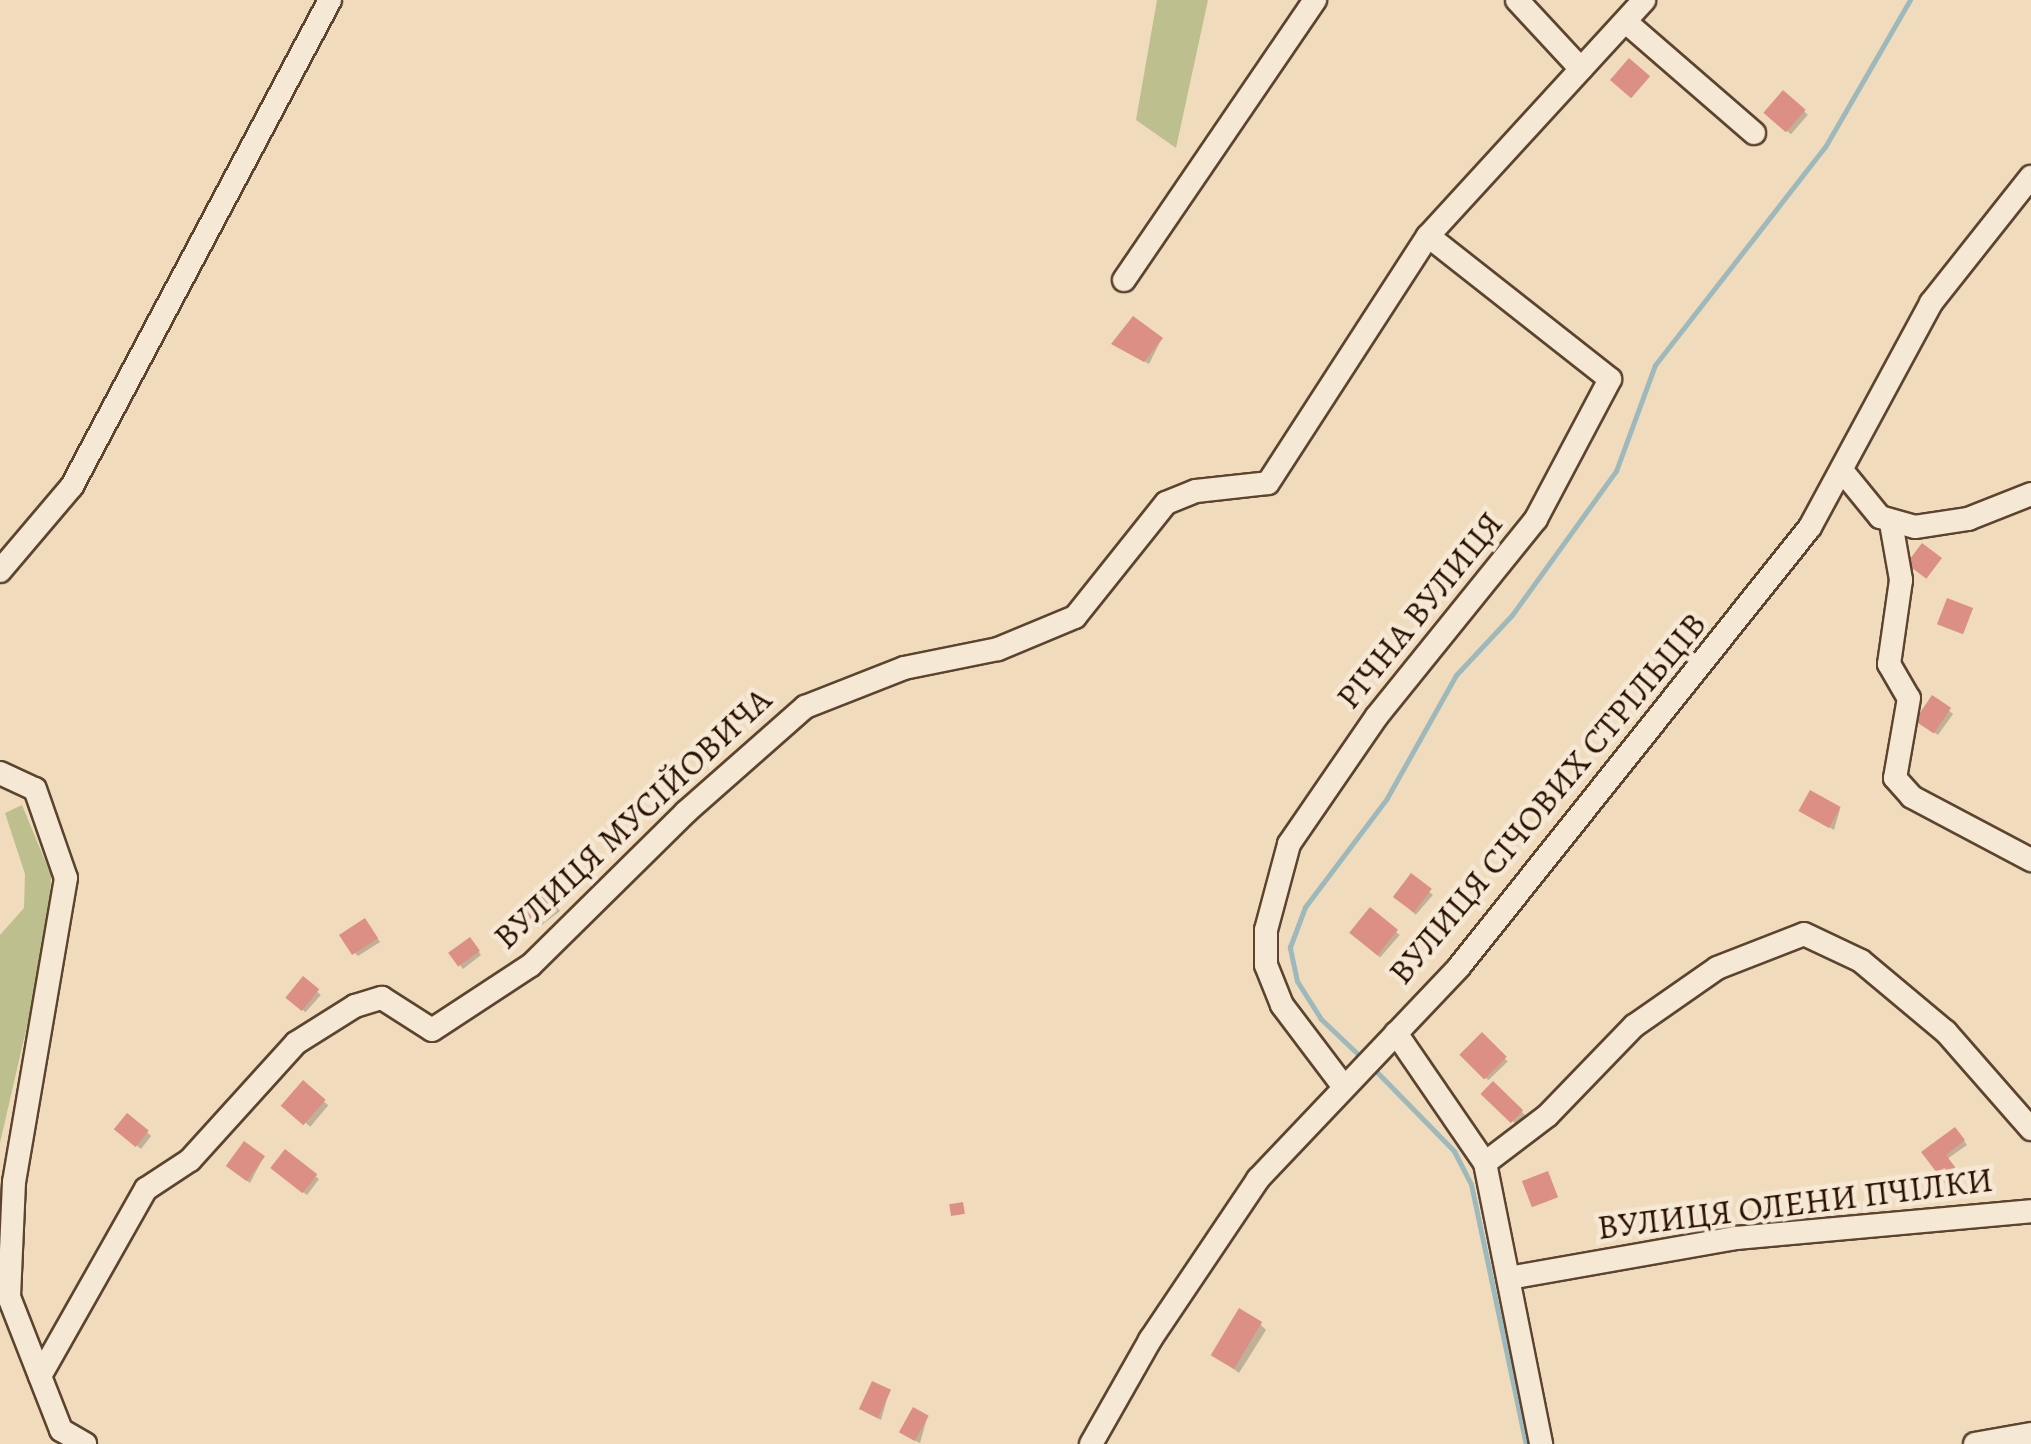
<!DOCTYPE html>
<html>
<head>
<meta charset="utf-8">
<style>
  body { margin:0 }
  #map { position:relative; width:2031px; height:1444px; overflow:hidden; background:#f0dcbd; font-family:Alegreya,serif }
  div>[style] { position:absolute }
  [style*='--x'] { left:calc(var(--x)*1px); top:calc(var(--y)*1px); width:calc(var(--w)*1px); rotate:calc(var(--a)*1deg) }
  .green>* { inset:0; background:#bdbf8e }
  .shadow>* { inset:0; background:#0003; transform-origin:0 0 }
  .stream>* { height:5px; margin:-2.5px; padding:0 2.5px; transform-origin:2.5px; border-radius:2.5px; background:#9eb9bb }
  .building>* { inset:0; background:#db8f85; transform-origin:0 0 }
  .roads { filter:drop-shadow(2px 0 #5c442f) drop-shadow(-2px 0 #5c442f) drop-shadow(0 2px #5c442f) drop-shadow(0 -2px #5c442f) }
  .minor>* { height:22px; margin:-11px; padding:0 11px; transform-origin:11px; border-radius:11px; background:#f5e8d4 }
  span { translate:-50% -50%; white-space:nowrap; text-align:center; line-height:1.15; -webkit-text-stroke:9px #f5e8d4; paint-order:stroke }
  .street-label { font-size:35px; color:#2b1100 }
</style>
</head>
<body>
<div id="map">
  <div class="green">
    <div style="clip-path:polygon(1157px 0,1208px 0,1176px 148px,1136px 120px)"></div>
    <div style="clip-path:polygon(22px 805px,51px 875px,49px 930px,0 1143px,0 935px,24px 908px,25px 874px,5px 813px)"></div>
  </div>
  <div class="shadow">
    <div style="left:1783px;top:93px;width:33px;height:26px;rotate:41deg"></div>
    <div style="clip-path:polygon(1161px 340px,1149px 364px,1118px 347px)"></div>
    <div style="clip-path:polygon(1933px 698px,1953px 714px,1938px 735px,1921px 723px)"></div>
    <div style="clip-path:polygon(1840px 809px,1834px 830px,1805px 814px)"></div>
    <div style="left:1411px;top:876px;width:29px;height:26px;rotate:41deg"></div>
    <div style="clip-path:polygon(550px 898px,560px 911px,538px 928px,534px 924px)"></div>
    <div style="left:1371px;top:910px;width:38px;height:30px;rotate:41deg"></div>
    <div style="clip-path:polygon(368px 924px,380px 942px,358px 956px,355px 953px)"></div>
    <div style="clip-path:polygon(473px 944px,481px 955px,463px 969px,460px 965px)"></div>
    <div style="left:303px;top:979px;width:24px;height:23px;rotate:42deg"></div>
    <div style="left:1482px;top:1035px;width:37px;height:27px;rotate:46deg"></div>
    <div style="left:303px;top:1084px;width:33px;height:28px;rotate:40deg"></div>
    <div style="left:1493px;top:1084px;width:45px;height:13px;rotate:44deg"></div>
    <div style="clip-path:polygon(121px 1133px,148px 1133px,151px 1136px,141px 1149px)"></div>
    <div style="clip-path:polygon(1959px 1134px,1967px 1145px,1947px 1159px,1962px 1180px,1952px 1187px,1925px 1152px)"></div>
    <div style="clip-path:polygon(263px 1158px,250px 1183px,231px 1169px)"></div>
    <div style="clip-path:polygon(277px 1171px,315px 1176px,319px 1179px,307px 1195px)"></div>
    <div style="clip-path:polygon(1260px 1324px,1266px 1330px,1239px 1373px,1213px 1354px)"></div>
    <div style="clip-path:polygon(889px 1392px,881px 1420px,865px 1412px)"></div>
    <div style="clip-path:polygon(927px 1418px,920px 1443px,906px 1436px)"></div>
  </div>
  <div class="stream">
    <div style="--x:1362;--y:1058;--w:57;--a:-136.4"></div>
    <div style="--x:1321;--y:1019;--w:45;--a:-122.3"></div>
    <div style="--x:1297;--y:981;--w:35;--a:-102"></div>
    <div style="--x:1290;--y:947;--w:43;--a:-69.4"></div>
    <div style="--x:1305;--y:907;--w:136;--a:-53"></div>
    <div style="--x:1387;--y:798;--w:141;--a:-60.7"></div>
    <div style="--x:1456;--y:675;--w:82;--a:-47"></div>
    <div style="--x:1512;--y:615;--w:178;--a:-54.2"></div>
    <div style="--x:1616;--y:471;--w:113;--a:-69.8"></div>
    <div style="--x:1655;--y:365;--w:276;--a:-52.1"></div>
    <div style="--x:1825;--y:147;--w:170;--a:-60"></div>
    <div style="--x:1374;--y:1069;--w:115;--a:45.7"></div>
    <div style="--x:1454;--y:1151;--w:37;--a:63"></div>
    <div style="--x:1471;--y:1184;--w:266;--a:78.1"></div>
  </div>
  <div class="building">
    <div style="left:1629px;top:58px;width:28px;height:29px;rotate:41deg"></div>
    <div style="left:1783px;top:90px;width:30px;height:30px;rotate:41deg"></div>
    <div style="clip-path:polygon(1133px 316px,1163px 338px,1144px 362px,1111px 344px)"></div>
    <div style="left:1922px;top:543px;width:25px;height:26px;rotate:37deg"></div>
    <div style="left:1947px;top:598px;width:28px;height:28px;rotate:21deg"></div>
    <div style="left:1932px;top:695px;width:23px;height:31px;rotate:34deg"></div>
    <div style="left:1810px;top:790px;width:35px;height:24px;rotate:29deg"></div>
    <div style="left:1411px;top:873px;width:26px;height:30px;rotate:37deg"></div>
    <div style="left:546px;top:891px;width:19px;height:32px;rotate:51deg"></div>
    <div style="left:1370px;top:907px;width:36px;height:33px;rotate:39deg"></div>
    <div style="left:365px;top:918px;width:24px;height:31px;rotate:57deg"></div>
    <div style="left:470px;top:937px;width:17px;height:27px;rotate:54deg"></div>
    <div style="left:303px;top:976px;width:21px;height:28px;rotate:39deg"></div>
    <div style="left:1482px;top:1032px;width:35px;height:32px;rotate:45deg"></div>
    <div style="left:303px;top:1080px;width:30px;height:34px;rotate:41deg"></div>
    <div style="left:1493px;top:1081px;width:42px;height:18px;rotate:44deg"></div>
    <div style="left:127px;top:1113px;width:28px;height:21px;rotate:39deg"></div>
    <div style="clip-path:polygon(1955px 1127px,1965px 1140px,1946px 1155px,1961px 1175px,1947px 1186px,1921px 1152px)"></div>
    <div style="left:244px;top:1141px;width:26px;height:31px;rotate:36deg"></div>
    <div style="left:285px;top:1149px;width:41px;height:24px;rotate:38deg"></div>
    <div style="left:1548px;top:1171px;width:28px;height:28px;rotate:69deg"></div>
    <div style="left:963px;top:1202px;width:12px;height:14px;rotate:81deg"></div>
    <div style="left:1239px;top:1308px;width:27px;height:55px;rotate:31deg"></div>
    <div style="left:872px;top:1381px;width:21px;height:31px;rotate:25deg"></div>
    <div style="left:913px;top:1407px;width:18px;height:29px;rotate:29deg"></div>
  </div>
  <div class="roads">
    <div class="minor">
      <div style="--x:1517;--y:0;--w:94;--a:47.2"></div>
      <div style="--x:1627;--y:23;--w:168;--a:40.9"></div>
      <div style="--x:1124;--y:280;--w:339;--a:-55.7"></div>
      <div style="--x:1844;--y:473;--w:57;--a:50.7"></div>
      <div style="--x:1880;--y:517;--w:36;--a:16"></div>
      <div style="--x:1915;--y:527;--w:54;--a:-8.6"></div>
      <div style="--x:1968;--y:519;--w:68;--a:-21.6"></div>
      <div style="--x:1891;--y:523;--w:58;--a:80"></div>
      <div style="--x:1901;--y:580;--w:85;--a:98.1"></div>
      <div style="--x:1889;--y:664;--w:39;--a:60"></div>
      <div style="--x:1909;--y:698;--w:81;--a:99.9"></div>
      <div style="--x:1895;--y:778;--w:25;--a:48"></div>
      <div style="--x:1912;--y:797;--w:135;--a:27.9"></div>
      <div style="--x:0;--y:571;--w:111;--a:-49.7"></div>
      <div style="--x:72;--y:486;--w:550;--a:-62.04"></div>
      <div style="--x:0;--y:773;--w:38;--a:25"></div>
      <div style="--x:35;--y:789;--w:94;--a:70.8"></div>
      <div style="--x:66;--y:878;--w:308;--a:99.7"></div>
      <div style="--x:14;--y:1182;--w:115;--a:92.5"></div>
      <div style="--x:9;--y:1297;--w:143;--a:68.6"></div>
      <div style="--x:61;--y:1430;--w:28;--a:30"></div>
      <div style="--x:1396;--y:1033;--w:158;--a:55.6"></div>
      <div style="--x:1485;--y:1163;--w:287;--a:78.7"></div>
      <div style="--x:1344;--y:1087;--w:103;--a:-127.1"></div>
      <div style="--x:1282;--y:1005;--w:43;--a:-111.8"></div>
      <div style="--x:1266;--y:965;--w:35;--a:-90"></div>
      <div style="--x:1266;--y:930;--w:89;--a:-75"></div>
      <div style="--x:1289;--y:844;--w:155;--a:-55.5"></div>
      <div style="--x:1377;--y:716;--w:253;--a:-51.1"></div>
      <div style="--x:1536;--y:519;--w:158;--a:-62.1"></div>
      <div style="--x:1610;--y:379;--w:231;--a:-141.8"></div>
      <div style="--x:1485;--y:1163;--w:79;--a:-37.3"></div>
      <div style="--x:1548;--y:1115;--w:124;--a:-46"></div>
      <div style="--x:1634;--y:1026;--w:101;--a:-34.9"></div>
      <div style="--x:1717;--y:968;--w:93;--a:-21.3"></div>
      <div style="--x:1804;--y:934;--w:63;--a:25.3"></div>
      <div style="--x:1861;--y:961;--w:111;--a:39.9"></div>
      <div style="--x:1946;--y:1032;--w:129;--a:48.8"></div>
      <div style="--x:1509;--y:1278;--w:230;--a:-10"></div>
      <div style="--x:1736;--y:1238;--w:296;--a:-5.2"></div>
      <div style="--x:40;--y:1376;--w:215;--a:-60.5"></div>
      <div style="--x:146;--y:1189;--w:53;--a:-33.4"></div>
      <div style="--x:190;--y:1160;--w:158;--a:-47.8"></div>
      <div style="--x:296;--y:1043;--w:70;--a:-32.1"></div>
      <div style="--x:355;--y:1006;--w:28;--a:-17"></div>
      <div style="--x:382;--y:998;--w:59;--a:32.6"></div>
      <div style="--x:432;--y:1030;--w:118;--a:-33.3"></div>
      <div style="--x:531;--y:965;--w:218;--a:-44.6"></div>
      <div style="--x:686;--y:812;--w:159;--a:-41.4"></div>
      <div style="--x:805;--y:707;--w:106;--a:-21.5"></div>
      <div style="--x:904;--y:668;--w:96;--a:-11.4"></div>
      <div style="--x:998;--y:649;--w:83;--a:-22.6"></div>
      <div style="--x:1075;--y:617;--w:146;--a:-51.4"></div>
      <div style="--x:1166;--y:503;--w:32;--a:-22"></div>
      <div style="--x:1196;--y:491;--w:72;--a:-6.3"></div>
      <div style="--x:1268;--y:483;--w:294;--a:-57.1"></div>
      <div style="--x:1428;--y:236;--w:320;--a:-47.5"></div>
      <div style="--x:1091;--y:1444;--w:120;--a:-60.4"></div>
      <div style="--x:1150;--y:1340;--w:194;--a:-56.1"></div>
      <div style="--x:1258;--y:1179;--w:292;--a:-46.5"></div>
      <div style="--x:1459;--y:967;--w:563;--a:-51.42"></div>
      <div style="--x:1810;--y:527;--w:255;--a:-61.6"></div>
      <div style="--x:1931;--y:303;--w:161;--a:-51.6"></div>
      <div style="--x:1975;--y:1444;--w:57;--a:-10.1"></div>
    </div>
  </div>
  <div class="street-label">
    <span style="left:1419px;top:610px;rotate:-51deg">РІЧНА ВУЛИЦЯ</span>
    <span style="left:1547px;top:798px;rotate:-50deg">ВУЛИЦЯ СІЧОВИХ СТРІЛЬЦІВ</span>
    <span style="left:632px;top:818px;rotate:-43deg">ВУЛИЦЯ МУСІЙОВИЧА</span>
    <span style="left:1795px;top:1203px;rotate:-7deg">ВУЛИЦЯ ОЛЕНИ ПЧІЛКИ</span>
  </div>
</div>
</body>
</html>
